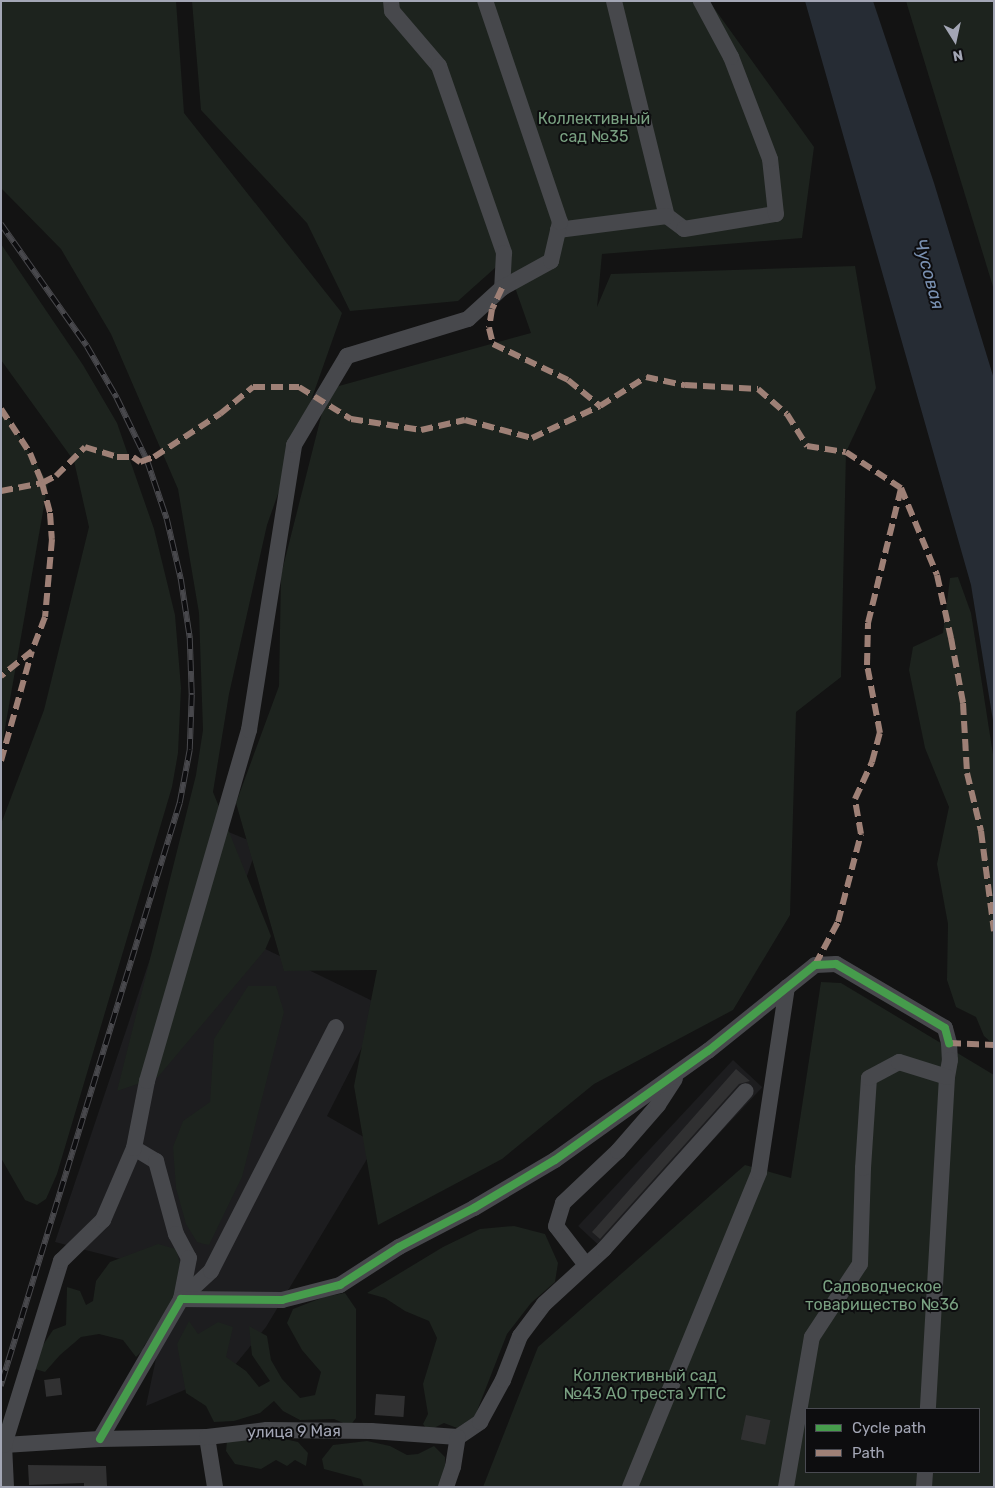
<!DOCTYPE html>
<html>
<head>
<meta charset="utf-8">
<style>
  body { margin:0 }
  #map { position:relative; width:995px; height:1488px; overflow:hidden; background:#131313; font-family:Rubik,sans-serif }
  div>[style] { position:absolute }
  [style*='--x'] { left:calc(var(--x)*1px); top:calc(var(--y)*1px); width:calc(var(--w)*1px); rotate:calc(var(--a)*1deg) }
  .built>* { inset:0; background:#1d1d1f; transform-origin:0 0 }
  .green>* { inset:0; background:#1d231e }
  .water>* { inset:0; background:#262c34 }
  .building>* { inset:0; background:#313132; transform-origin:0 0 }
  .minor>* { height:16px; margin:-8px; padding:0 8px; transform-origin:8px; border-radius:8px; background:#47484c }
  .rail>* { height:5.5px; margin-top:-2.75px; transform-origin:0; background:repeating-linear-gradient(90deg,#0d0d0f 0 11px,#48484c 0 22px); box-sizing:border-box; border-block:1px solid #48484c }
  .quiet>* { height:6px; margin-top:-3px; transform-origin:0; background:repeating-linear-gradient(90deg,#9e8076 0 12px,transparent 0 18px) }
  .cycleway>* { height:8px; margin:-4px; padding:0 4px; transform-origin:4px; border-radius:4px; background:#469c4c }
  span { translate:-50% -50%; white-space:nowrap; text-align:center; line-height:1.15; -webkit-text-stroke:4px #0d0d0f; paint-order:stroke }
  .park-label { font-size:16px; color:#79a081 }
  .street-label { font-size:16px; color:#a3a6b5 }
  .water-label { font-size:18px; color:#7990b1; font-style:italic }
  .frame { position:absolute; inset:0; border:2px solid #a3a6b5; pointer-events:none }
  .legend { position:absolute; left:805px; top:1408px; width:175px; height:65px; box-sizing:border-box; background:#0d0d0f; border:1px solid #494a51; margin:0; padding:6px 9px; list-style:none; font-size:15px; color:#a3a6b5 }
  .legend li { display:flex; align-items:center; gap:10px; height:25px }
  .legend b { width:25px; border:1px solid #494a51 }
  .north { position:absolute; left:930px; top:15px; width:50px; height:50px; -webkit-text-stroke:4px #0d0d0f; paint-order:stroke; rotate:170deg; font-size:14px; font-weight:700; line-height:20px; text-align:center; color:#a3a6b5 }
  .north::after { content:''; display:block; margin:auto; width:18px; height:22px; background:#a3a6b5; clip-path:polygon(50% 0,100% 100%,50% 72%,0 100%) }
</style>
</head>
<body>
<div id="map">
  <div class="built">
    <div style="clip-path:polygon(197px 819px,258px 844px,228px 931px,383px 1006px,327px 1116px,376px 1144px,266px 1327px,230px 1371px,146px 1406px,174px 1273px,55px 1242px)"></div>
    <div style="left:733px;top:1060px;width:40px;height:227px;rotate:43deg"></div>
  </div>
  <div class="green">
    <div style="clip-path:polygon(1px 1px,176px 1px,184px 113px,342px 313px,267px 525px,229px 694px,213px 792px,271px 936px,265px 950px,158px 1077px,117px 1091px,196px 775px,203px 730px,199px 613px,178px 489px,111px 334px,61px 249px,1px 188px)"></div>
    <div style="clip-path:polygon(192px 1px,709px 1px,814px 147px,802px 238px,602px 254px,597px 307px,611px 274px,855px 266px,876px 388px,846px 452px,841px 677px,796px 712px,790px 915px,733px 1010px,594px 1084px,502px 1159px,378px 1225px,354px 1086px,377px 970px,284px 971px,236px 803px,279px 686px,281px 575px,328px 389px,531px 333px,505px 259px,458px 301px,350px 311px,307px 223px,201px 110px)"></div>
    <div style="clip-path:polygon(906px 1px,994px 1px,994px 290px)"></div>
    <div style="clip-path:polygon(1px 244px,83px 365px,117px 423px,154px 529px,175px 615px,181px 688px,178px 753px,172px 787px,57px 1174px,46px 1199px,37px 1205px,25px 1200px,1px 1158px,1px 824px,44px 710px,89px 527px,74px 461px,1px 360px)"></div>
    <div style="clip-path:polygon(1px 406px,48px 483px,1px 751px)"></div>
    <div style="clip-path:polygon(958px 577px,971px 613px,994px 761px,994px 1045px,984px 1036px,976px 1017px,956px 1007px,947px 980px,948px 924px,937px 864px,949px 807px,925px 748px,909px 670px,913px 647px,943px 633px,950px 578px)"></div>
    <div style="clip-path:polygon(evenodd,821px 982px,841px 983px,994px 1075px,994px 1487px,483px 1487px,538px 1347px,745px 1165px,791px 1178px,821px 982px,806px 1409px,979px 1409px,979px 1472px,806px 1472px,806px 1409px)"></div>
    <div style="clip-path:polygon(248px 986px,276px 986px,284px 1012px,242px 1177px,209px 1245px,204px 1244px,197px 1242px,186px 1224px,176px 1188px,173px 1147px,183px 1121px,210px 1102px,214px 1039px)"></div>
    <div style="clip-path:polygon(514px 1226px,545px 1234px,558px 1263px,555px 1282px,531px 1303px,507px 1334px,475px 1416px,457px 1428px,444px 1423px,428px 1431px,423px 1424px,428px 1414px,423px 1384px,437px 1338px,429px 1321px,405px 1311px,385px 1298px,367px 1293px,443px 1247px,480px 1229px)"></div>
    <div style="clip-path:polygon(158px 1244px,176px 1249px,181px 1267px,177px 1297px,144px 1346px,143px 1350px,136px 1357px,123px 1340px,99px 1334px,81px 1337px,60px 1355px,45px 1372px,35px 1369px,41px 1348px,53px 1330px,66px 1325px,67px 1287px,80px 1291px,86px 1305px,93px 1301px,96px 1281px,110px 1262px)"></div>
    <div style="clip-path:polygon(345px 1293px,356px 1309px,356px 1418px,350px 1426px,334px 1419px,300px 1420px,283px 1411px,274px 1401px,260px 1413px,234px 1421px,214px 1422px,206px 1406px,186px 1393px,177px 1344px,189px 1321px,198px 1334px,218px 1322px,233px 1327px,226px 1357px,246px 1371px,259px 1387px,270px 1381px,252px 1355px,249px 1326px,267px 1336px,271px 1360px,282px 1379px,300px 1398px,315px 1395px,321px 1372px,302px 1350px,287px 1323px,293px 1309px,324px 1297px)"></div>
    <div style="clip-path:polygon(271px 1436px,298px 1442px,308px 1453px,306px 1466px,295px 1460px,287px 1466px,276px 1460px,261px 1469px,235px 1464px,226px 1451px,227px 1441px)"></div>
    <div style="clip-path:polygon(367px 1441px,390px 1446px,407px 1455px,418px 1454px,434px 1446px,445px 1457px,445px 1475px,440px 1487px,364px 1487px,361px 1479px,324px 1469px,322px 1459px,333px 1445px)"></div>
  </div>
  <div class="water">
    <div style="clip-path:polygon(805px 1px,873px 1px,934px 183px,994px 379px,994px 727px,971px 585px)"></div>
  </div>
  <div class="building">
    <div style="clip-path:polygon(736px 1069px,750px 1081px,739px 1084px,600px 1239px,592px 1232px)"></div>
    <div style="left:60px;top:1378px;width:17px;height:16px;rotate:83deg"></div>
    <div style="left:376px;top:1394px;width:29px;height:21px;rotate:4deg"></div>
    <div style="left:746px;top:1415px;width:25px;height:25px;rotate:12deg"></div>
    <div style="clip-path:polygon(28px 1465px,106px 1466px,107px 1486px,84px 1486px,84px 1483px,29px 1485px)"></div>
  </div>
  <div class="minor">
    <div style="--x:391;--y:1;--w:10;--a:84"></div>
    <div style="--x:392;--y:11;--w:72;--a:49.5"></div>
    <div style="--x:439;--y:66;--w:198;--a:70.8"></div>
    <div style="--x:504;--y:253;--w:35;--a:93"></div>
    <div style="--x:614;--y:1;--w:221;--a:76.2"></div>
    <div style="--x:667;--y:216;--w:21;--a:37"></div>
    <div style="--x:684;--y:229;--w:93;--a:-9.3"></div>
    <div style="--x:776;--y:214;--w:55;--a:-96.2"></div>
    <div style="--x:770;--y:159;--w:109;--a:-110.9"></div>
    <div style="--x:731;--y:57;--w:64;--a:-118.2"></div>
    <div style="--x:558;--y:230;--w:110;--a:-7.3"></div>
    <div style="--x:134;--y:1148;--w:26;--a:31"></div>
    <div style="--x:156;--y:1161;--w:76;--a:74.7"></div>
    <div style="--x:176;--y:1234;--w:27;--a:62"></div>
    <div style="--x:189;--y:1258;--w:42;--a:101"></div>
    <div style="--x:586;--y:1265;--w:49;--a:-127.6"></div>
    <div style="--x:556;--y:1226;--w:24;--a:-73"></div>
    <div style="--x:563;--y:1203;--w:76;--a:-43.4"></div>
    <div style="--x:618;--y:1151;--w:61;--a:-49"></div>
    <div style="--x:658;--y:1105;--w:31;--a:-57"></div>
    <div style="--x:181;--y:1299;--w:41;--a:-43"></div>
    <div style="--x:211;--y:1271;--w:274;--a:-62.9"></div>
    <div style="--x:207;--y:1437;--w:51;--a:80.9"></div>
    <div style="--x:458;--y:1437;--w:27;--a:-34"></div>
    <div style="--x:480;--y:1422;--w:48;--a:-61.3"></div>
    <div style="--x:503;--y:1380;--w:47;--a:-68.9"></div>
    <div style="--x:520;--y:1336;--w:40;--a:-53"></div>
    <div style="--x:544;--y:1304;--w:81;--a:-42.5"></div>
    <div style="--x:604;--y:1249;--w:212;--a:-48.1"></div>
    <div style="--x:100;--y:1439;--w:162;--a:-59.9"></div>
    <div style="--x:181;--y:1299;--w:101;--a:0.6"></div>
    <div style="--x:282;--y:1300;--w:60;--a:-14.5"></div>
    <div style="--x:340;--y:1285;--w:70;--a:-32.8"></div>
    <div style="--x:399;--y:1247;--w:85;--a:-27.5"></div>
    <div style="--x:474;--y:1208;--w:94;--a:-30.7"></div>
    <div style="--x:555;--y:1160;--w:188;--a:-35.5"></div>
    <div style="--x:708;--y:1051;--w:137;--a:-38.8"></div>
    <div style="--x:815;--y:965;--w:21;--a:-3"></div>
    <div style="--x:836;--y:964;--w:126;--a:30.4"></div>
    <div style="--x:945;--y:1028;--w:16;--a:75"></div>
    <div style="--x:949;--y:1043;--w:17;--a:87"></div>
    <div style="--x:950;--y:1060;--w:17;--a:100"></div>
    <div style="--x:947;--y:1077;--w:333;--a:93.3"></div>
    <div style="--x:1;--y:1442;--w:4;--a:45"></div>
    <div style="--x:4;--y:1445;--w:96;--a:-3.6"></div>
    <div style="--x:100;--y:1439;--w:107;--a:-1.1"></div>
    <div style="--x:207;--y:1437;--w:60;--a:-6.7"></div>
    <div style="--x:267;--y:1430;--w:104;--a:0.6"></div>
    <div style="--x:371;--y:1431;--w:87;--a:3.9"></div>
    <div style="--x:6;--y:1487;--w:42;--a:-92.7"></div>
    <div style="--x:4;--y:1445;--w:193;--a:-72.8"></div>
    <div style="--x:61;--y:1261;--w:59;--a:-44.3"></div>
    <div style="--x:103;--y:1220;--w:78;--a:-66.7"></div>
    <div style="--x:134;--y:1148;--w:68;--a:-79"></div>
    <div style="--x:147;--y:1081;--w:366;--a:-73.8"></div>
    <div style="--x:249;--y:730;--w:289;--a:-81"></div>
    <div style="--x:294;--y:445;--w:104;--a:-59.2"></div>
    <div style="--x:347;--y:356;--w:127;--a:-17"></div>
    <div style="--x:468;--y:319;--w:46;--a:-42.4"></div>
    <div style="--x:502;--y:288;--w:56;--a:-28.9"></div>
    <div style="--x:551;--y:261;--w:40;--a:-77"></div>
    <div style="--x:560;--y:222;--w:233;--a:-108.7"></div>
    <div style="--x:446;--y:1487;--w:21;--a:-71"></div>
    <div style="--x:453;--y:1467;--w:30;--a:-81"></div>
    <div style="--x:630;--y:1487;--w:340;--a:-67.7"></div>
    <div style="--x:759;--y:1172;--w:187;--a:-81.4"></div>
    <div style="--x:786;--y:1487;--w:152;--a:-80.2"></div>
    <div style="--x:812;--y:1337;--w:87;--a:-56.7"></div>
    <div style="--x:860;--y:1264;--w:96;--a:-88.2"></div>
    <div style="--x:863;--y:1168;--w:90;--a:-86.2"></div>
    <div style="--x:869;--y:1078;--w:34;--a:-28"></div>
    <div style="--x:899;--y:1062;--w:50;--a:17.4"></div>
    <div style="--x:924;--y:1487;--w:15;--a:-86"></div>
  </div>
  <div class="rail">
    <div style="--x:1;--y:224;--w:149;--a:54.8"></div>
    <div style="--x:87;--y:346;--w:60;--a:60"></div>
    <div style="--x:117;--y:398;--w:69;--a:64.2"></div>
    <div style="--x:147;--y:460;--w:62;--a:71.3"></div>
    <div style="--x:167;--y:519;--w:62;--a:76.9"></div>
    <div style="--x:181;--y:579;--w:60;--a:81.3"></div>
    <div style="--x:190;--y:638;--w:57;--a:88"></div>
    <div style="--x:192;--y:695;--w:55;--a:92.1"></div>
    <div style="--x:190;--y:750;--w:54;--a:100.7"></div>
    <div style="--x:180;--y:803;--w:610;--a:107.07"></div>
  </div>
  <div class="quiet">
    <div style="--x:502;--y:288;--w:23;--a:115"></div>
    <div style="--x:492;--y:309;--w:19;--a:99"></div>
    <div style="--x:489;--y:328;--w:16;--a:76"></div>
    <div style="--x:493;--y:344;--w:83;--a:25.6"></div>
    <div style="--x:568;--y:380;--w:41;--a:39.1"></div>
    <div style="--x:600;--y:406;--w:54;--a:-32.2"></div>
    <div style="--x:646;--y:377;--w:40;--a:12"></div>
    <div style="--x:685;--y:385;--w:73;--a:3.1"></div>
    <div style="--x:758;--y:389;--w:38;--a:41"></div>
    <div style="--x:787;--y:414;--w:38;--a:58"></div>
    <div style="--x:807;--y:446;--w:39;--a:9"></div>
    <div style="--x:846;--y:452;--w:66;--a:33.2"></div>
    <div style="--x:901;--y:488;--w:94;--a:67.5"></div>
    <div style="--x:937;--y:575;--w:65;--a:77.5"></div>
    <div style="--x:951;--y:638;--w:66;--a:79.5"></div>
    <div style="--x:963;--y:703;--w:70;--a:86.7"></div>
    <div style="--x:967;--y:773;--w:60;--a:76.4"></div>
    <div style="--x:981;--y:831;--w:101;--a:82.6"></div>
    <div style="--x:1;--y:409;--w:53;--a:56.6"></div>
    <div style="--x:30;--y:453;--w:32;--a:68"></div>
    <div style="--x:42;--y:483;--w:31;--a:75"></div>
    <div style="--x:50;--y:513;--w:26;--a:86"></div>
    <div style="--x:52;--y:539;--w:78;--a:95.1"></div>
    <div style="--x:45;--y:617;--w:36;--a:111"></div>
    <div style="--x:32;--y:651;--w:40;--a:141"></div>
    <div style="--x:1;--y:491;--w:42;--a:-11"></div>
    <div style="--x:42;--y:483;--w:16;--a:-27"></div>
    <div style="--x:56;--y:476;--w:41;--a:-45"></div>
    <div style="--x:85;--y:447;--w:34;--a:17"></div>
    <div style="--x:117;--y:457;--w:16;--a:0"></div>
    <div style="--x:133;--y:457;--w:9;--a:36"></div>
    <div style="--x:140;--y:462;--w:15;--a:-20"></div>
    <div style="--x:154;--y:457;--w:79;--a:-33.1"></div>
    <div style="--x:220;--y:414;--w:43;--a:-39.3"></div>
    <div style="--x:253;--y:387;--w:46;--a:0"></div>
    <div style="--x:299;--y:387;--w:61;--a:31.6"></div>
    <div style="--x:351;--y:419;--w:71;--a:8.9"></div>
    <div style="--x:421;--y:430;--w:45;--a:-12.8"></div>
    <div style="--x:465;--y:420;--w:69;--a:15"></div>
    <div style="--x:532;--y:438;--w:75;--a:-25.2"></div>
    <div style="--x:1;--y:761;--w:114;--a:-74.3"></div>
    <div style="--x:815;--y:965;--w:49;--a:-61.9"></div>
    <div style="--x:838;--y:922;--w:91;--a:-75.4"></div>
    <div style="--x:861;--y:834;--w:36;--a:-100"></div>
    <div style="--x:855;--y:799;--w:41;--a:-65.3"></div>
    <div style="--x:872;--y:762;--w:30;--a:-75"></div>
    <div style="--x:880;--y:733;--w:69;--a:-100.8"></div>
    <div style="--x:867;--y:665;--w:42;--a:-88.6"></div>
    <div style="--x:868;--y:623;--w:138;--a:-76.2"></div>
    <div style="--x:949;--y:1043;--w:45;--a:2.5"></div>
  </div>
  <div class="cycleway">
    <div style="--x:100;--y:1439;--w:162;--a:-59.9"></div>
    <div style="--x:181;--y:1299;--w:101;--a:0.6"></div>
    <div style="--x:282;--y:1300;--w:60;--a:-14.5"></div>
    <div style="--x:340;--y:1285;--w:70;--a:-32.8"></div>
    <div style="--x:399;--y:1247;--w:85;--a:-27.5"></div>
    <div style="--x:474;--y:1208;--w:94;--a:-30.7"></div>
    <div style="--x:555;--y:1160;--w:188;--a:-35.5"></div>
    <div style="--x:708;--y:1051;--w:137;--a:-38.8"></div>
    <div style="--x:815;--y:965;--w:21;--a:-3"></div>
    <div style="--x:836;--y:964;--w:126;--a:30.4"></div>
    <div style="--x:945;--y:1028;--w:16;--a:75"></div>
  </div>
  <div class="park-label">
    <span style="left:594px;top:128px">Коллективный<br>сад №35</span>
    <span style="left:882px;top:1296px">Садоводческое<br>товарищество №36</span>
    <span style="left:645px;top:1385px">Коллективный сад<br>№43 АО треста УТТС</span>
  </div>
  <div class="street-label">
    <span style="left:294px;top:1432px;rotate:-1deg">улица 9 Мая</span>
  </div>
  <div class="water-label">
    <span style="left:929px;top:274px;rotate:75deg">Чусовая</span>
  </div>
  <div class="frame"></div>
  <ul class="legend">
  <li><b style="height:6px;background:#469c4c"></b>Cycle path</li>
  <li><b style="height:6px;background:#9e8076"></b>Path</li>
  </ul>
  <div class="north">N</div>
</div>
</body>
</html>
